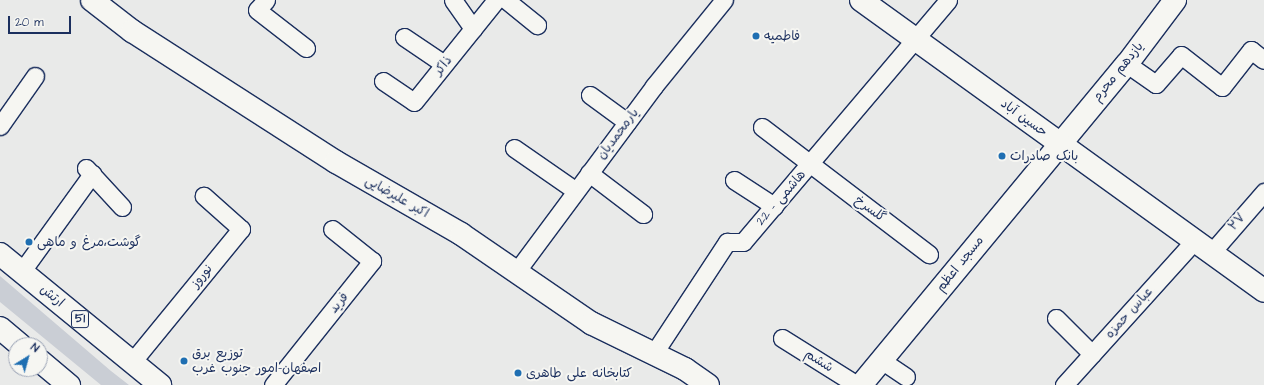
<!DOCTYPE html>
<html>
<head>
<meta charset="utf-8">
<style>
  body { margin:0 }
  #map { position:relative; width:1264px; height:385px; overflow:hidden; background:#e9eae9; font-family:"Architects Daughter","Playpen Sans Arabic",sans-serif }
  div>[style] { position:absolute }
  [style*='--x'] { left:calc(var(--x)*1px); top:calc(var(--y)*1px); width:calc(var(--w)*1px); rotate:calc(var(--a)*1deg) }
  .green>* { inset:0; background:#caced5 }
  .roads { filter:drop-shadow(1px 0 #1b2f5e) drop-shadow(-1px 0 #1b2f5e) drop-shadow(0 1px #1b2f5e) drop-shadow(0 -1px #1b2f5e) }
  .minor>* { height:17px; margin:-8.5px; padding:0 8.5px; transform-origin:8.5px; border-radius:8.5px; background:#f6f6f2 }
  .tertiary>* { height:22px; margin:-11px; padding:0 11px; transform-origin:11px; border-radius:11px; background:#f6f6f2 }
  .secondary>* { height:22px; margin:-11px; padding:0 11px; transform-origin:11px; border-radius:11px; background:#f6f6f2 }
  .primary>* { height:22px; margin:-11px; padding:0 11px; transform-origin:11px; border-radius:11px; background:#f6f6f2 }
  .dots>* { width:11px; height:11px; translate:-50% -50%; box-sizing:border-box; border:2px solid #f6f6f2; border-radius:50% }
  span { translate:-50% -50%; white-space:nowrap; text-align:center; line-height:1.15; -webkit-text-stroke:4px #f6f6f2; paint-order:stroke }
  .shield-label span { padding:1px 3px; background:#f6f6f2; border:1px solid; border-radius:3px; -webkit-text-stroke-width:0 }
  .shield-label { font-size:12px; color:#1b2f5e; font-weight:700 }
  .poi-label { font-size:13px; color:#1b2f5e }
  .left { translate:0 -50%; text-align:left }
  .street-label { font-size:13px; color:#1b2f5e }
  .north { position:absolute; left:8px; top:337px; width:40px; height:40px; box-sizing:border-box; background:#f6f6f2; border:1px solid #9ea6b7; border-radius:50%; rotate:37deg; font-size:11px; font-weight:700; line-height:16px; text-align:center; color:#1b2f5e }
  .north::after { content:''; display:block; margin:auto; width:14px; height:18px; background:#1f6fb2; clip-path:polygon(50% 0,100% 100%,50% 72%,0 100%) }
  .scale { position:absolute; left:8px; top:16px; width:63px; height:18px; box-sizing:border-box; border:2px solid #1b2f5e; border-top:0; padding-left:5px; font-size:12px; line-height:14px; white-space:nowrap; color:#1b2f5e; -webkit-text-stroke:3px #f6f6f2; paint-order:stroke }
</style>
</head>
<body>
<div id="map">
  <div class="green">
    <div style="clip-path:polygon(0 276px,111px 371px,129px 385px,101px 385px,0 302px)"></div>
  </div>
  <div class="roads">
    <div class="minor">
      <div style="--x:266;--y:0;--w:13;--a:132"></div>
      <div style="--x:257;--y:10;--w:62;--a:37.8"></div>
      <div style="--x:453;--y:0;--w:35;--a:55"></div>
      <div style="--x:506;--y:0;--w:40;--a:39"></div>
      <div style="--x:404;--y:37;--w:48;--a:34"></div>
      <div style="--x:1127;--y:64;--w:35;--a:35"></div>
      <div style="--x:1156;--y:84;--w:38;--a:-49"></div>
      <div style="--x:1181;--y:55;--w:52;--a:38"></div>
      <div style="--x:1222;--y:87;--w:47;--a:-51.9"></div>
      <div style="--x:1251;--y:50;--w:16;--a:38"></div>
      <div style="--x:383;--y:81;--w:37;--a:34"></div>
      <div style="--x:414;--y:102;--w:131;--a:-51.2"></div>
      <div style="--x:590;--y:95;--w:46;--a:36.1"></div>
      <div style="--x:0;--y:126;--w:61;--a:-55"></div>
      <div style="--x:762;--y:127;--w:210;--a:37.3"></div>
      <div style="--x:514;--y:148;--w:75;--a:34.7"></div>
      <div style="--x:86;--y:168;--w:53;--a:47.3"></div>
      <div style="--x:589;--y:173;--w:68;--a:37.2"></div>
      <div style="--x:734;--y:180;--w:48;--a:33"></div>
      <div style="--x:1211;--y:253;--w:81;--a:-49"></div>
      <div style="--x:22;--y:271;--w:120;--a:-54.2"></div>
      <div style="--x:516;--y:272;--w:232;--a:-53.4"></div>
      <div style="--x:654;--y:86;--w:111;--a:-50.9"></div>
      <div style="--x:1056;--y:318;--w:51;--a:45"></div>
      <div style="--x:782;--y:338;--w:89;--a:32.1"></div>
      <div style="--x:654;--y:353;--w:133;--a:-56.7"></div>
      <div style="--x:727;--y:242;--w:16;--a:0"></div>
      <div style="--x:743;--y:242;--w:317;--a:-49.7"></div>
      <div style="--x:881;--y:360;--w:30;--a:34"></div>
      <div style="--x:132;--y:362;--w:172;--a:-50.7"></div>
      <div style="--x:241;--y:229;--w:50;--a:-138.3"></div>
      <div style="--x:273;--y:385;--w:159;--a:-51.4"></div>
      <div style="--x:372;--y:261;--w:51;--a:-141.3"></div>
      <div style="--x:1064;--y:385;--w:194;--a:-47.9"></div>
    </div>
    <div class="tertiary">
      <div style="--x:92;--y:0;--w:51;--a:37.8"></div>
      <div style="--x:132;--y:31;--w:242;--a:32.7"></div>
      <div style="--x:336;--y:162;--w:144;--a:29.9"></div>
      <div style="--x:461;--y:234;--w:158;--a:34.4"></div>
      <div style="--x:591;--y:323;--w:105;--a:26.1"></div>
      <div style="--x:685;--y:369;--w:28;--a:35"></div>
      <div style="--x:861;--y:385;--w:417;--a:-50.4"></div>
      <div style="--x:1127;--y:64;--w:80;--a:-53.1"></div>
    </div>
    <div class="secondary">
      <div style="--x:861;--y:0;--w:497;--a:35.8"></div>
    </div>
    <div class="primary">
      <div style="--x:0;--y:254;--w:207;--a:39.3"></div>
      <div style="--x:0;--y:328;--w:26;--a:40"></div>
      <div style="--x:40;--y:361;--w:38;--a:40"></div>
    </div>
  </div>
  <div class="dots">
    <div style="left:756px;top:36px;background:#1f6fb2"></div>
    <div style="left:1002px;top:156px;background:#1f6fb2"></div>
    <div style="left:29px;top:242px;background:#1f6fb2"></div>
    <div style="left:184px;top:361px;background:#1f6fb2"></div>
    <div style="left:518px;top:373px;background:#1f6fb2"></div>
  </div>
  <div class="shield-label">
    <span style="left:80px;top:319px">51</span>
  </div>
  <div class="poi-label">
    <span class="left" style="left:764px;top:36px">فاطمیه</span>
    <span class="left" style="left:1010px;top:156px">بانک صادرات</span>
    <span class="left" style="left:37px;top:242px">گوشت،مرغ و ماهی</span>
    <span class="left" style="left:192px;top:361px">توزیع برق<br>اصفهان-امور جنوب غرب</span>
    <span class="left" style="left:526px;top:373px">کتابخانه علی طاهری</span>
  </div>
  <div class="street-label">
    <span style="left:443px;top:66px;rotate:-51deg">ذاکر</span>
    <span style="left:1118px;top:72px;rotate:-51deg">یازدهم محرم</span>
    <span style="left:1024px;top:118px;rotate:36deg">حسین آباد</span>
    <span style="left:618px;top:134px;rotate:-53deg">یارمحمدیان</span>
    <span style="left:397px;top:197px;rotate:30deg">اکبر علیرضایی</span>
    <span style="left:781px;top:198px;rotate:-49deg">هاشمی - 22</span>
    <span style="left:870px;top:209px;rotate:37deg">گلسرخ</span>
    <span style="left:1237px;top:222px;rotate:-49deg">۲۷</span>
    <span style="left:960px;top:264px;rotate:-51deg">مسجد اعظم</span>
    <span style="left:202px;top:276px;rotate:-51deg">نوروز</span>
    <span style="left:52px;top:296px;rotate:40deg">ارتش</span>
    <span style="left:339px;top:303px;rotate:-51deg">فرید</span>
    <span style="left:1129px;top:313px;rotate:-48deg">عباس حمزه</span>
    <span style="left:819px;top:361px;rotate:32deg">ششم</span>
  </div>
  <div class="north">N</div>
  <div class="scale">20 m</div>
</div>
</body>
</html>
